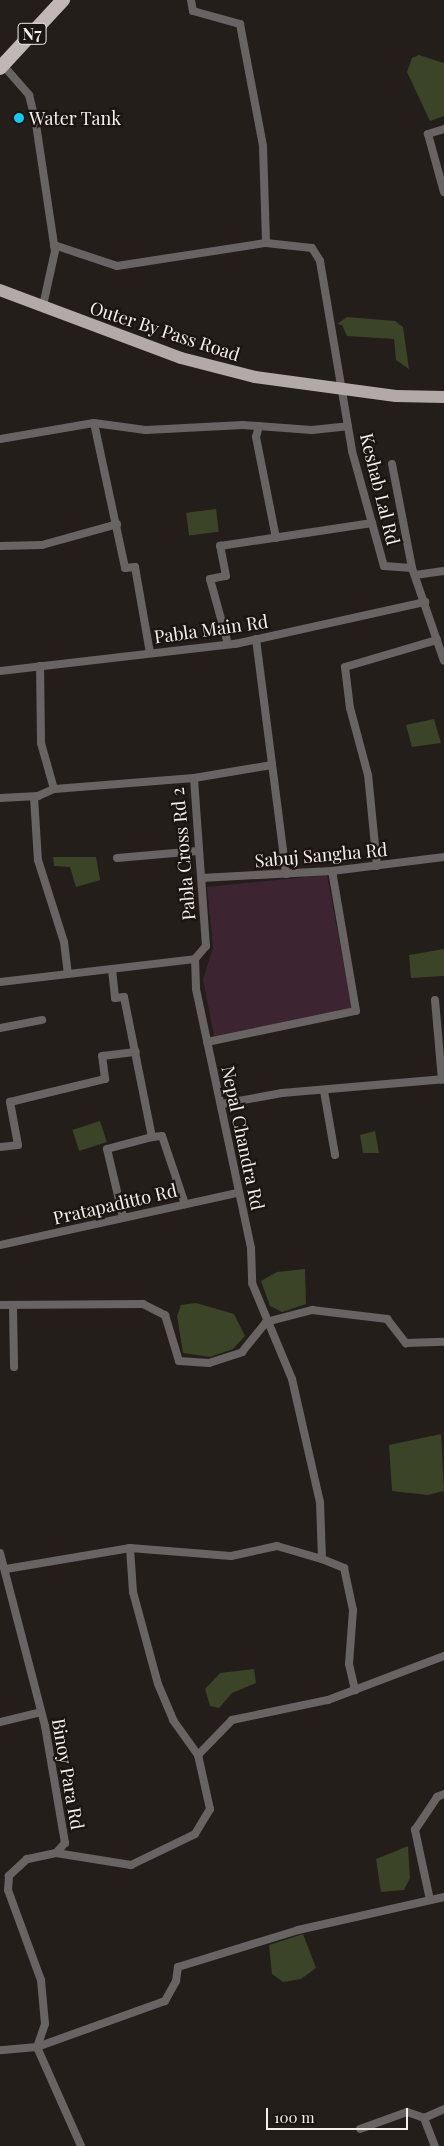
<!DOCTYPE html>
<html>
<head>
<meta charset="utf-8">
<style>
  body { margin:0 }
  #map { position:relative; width:444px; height:2146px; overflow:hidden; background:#231e1a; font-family:"Playfair Display",serif }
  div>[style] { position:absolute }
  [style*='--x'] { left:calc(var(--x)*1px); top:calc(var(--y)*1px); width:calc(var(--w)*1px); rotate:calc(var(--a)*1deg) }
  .green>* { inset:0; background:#3c2530 }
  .water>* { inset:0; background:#3b4426; transform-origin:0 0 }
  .minor>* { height:8px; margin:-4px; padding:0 4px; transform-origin:4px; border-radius:4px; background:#686463 }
  .primary>* { height:12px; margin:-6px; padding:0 6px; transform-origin:6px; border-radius:6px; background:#b2a9a9 }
  .trunk>* { height:14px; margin:-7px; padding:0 7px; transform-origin:7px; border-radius:7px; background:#c0b7b6 }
  .dots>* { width:14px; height:14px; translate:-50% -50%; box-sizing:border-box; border:2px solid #1a1511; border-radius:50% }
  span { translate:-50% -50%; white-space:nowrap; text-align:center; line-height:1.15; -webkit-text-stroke:4.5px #1a1511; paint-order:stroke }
  .shield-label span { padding:1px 4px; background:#1a1511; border:1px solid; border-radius:4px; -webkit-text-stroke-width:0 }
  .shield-label { font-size:16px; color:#f4f0ee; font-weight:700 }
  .poi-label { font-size:18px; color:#f4f0ee }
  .left { translate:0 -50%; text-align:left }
  .street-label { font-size:18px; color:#f4f0ee }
  .scale { position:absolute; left:266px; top:2108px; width:142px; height:22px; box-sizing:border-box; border:2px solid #f4f0ee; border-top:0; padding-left:6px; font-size:15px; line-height:18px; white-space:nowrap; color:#f4f0ee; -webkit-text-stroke:4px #1a1511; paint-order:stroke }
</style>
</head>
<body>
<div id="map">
  <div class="green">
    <div style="clip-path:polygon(327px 875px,352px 1009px,214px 1036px,203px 979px,213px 948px,207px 887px)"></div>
  </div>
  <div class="water">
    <div style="clip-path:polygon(419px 55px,444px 63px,444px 116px,430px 121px,407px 72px,412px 58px)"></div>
    <div style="clip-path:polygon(347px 317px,395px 321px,403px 327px,409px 369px,396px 360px,394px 339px,347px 336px,342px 325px,337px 324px)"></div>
    <div style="left:216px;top:509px;width:23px;height:30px;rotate:83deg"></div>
    <div style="clip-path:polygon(434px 719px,441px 743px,412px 747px,406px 725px)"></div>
    <div style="clip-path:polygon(53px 857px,96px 857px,100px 880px,76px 887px,70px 867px,54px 866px)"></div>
    <div style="clip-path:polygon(444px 949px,444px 976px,411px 978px,409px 955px)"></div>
    <div style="left:100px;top:1121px;width:22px;height:29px;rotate:72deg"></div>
    <div style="clip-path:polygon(375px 1131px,379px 1153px,363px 1153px,360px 1135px)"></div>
    <div style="clip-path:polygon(305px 1269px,306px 1304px,282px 1312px,270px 1306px,261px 1281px,277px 1272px)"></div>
    <div style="clip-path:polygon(196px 1303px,234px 1314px,245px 1336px,233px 1349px,210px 1357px,183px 1353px,177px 1316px,181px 1305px)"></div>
    <div style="clip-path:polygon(441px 1434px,444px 1491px,428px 1495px,392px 1491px,389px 1445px)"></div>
    <div style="clip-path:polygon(254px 1669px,256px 1683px,232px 1693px,219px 1708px,210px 1706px,205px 1689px,220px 1673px)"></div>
    <div style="clip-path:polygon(408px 1846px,410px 1878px,404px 1890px,381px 1892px,376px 1859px)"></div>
    <div style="clip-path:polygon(303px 1934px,316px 1968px,301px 1979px,283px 1982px,272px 1974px,269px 1945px)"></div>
  </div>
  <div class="minor">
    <div style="--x:191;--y:0;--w:11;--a:80"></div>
    <div style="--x:193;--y:11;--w:49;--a:15.5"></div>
    <div style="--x:240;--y:24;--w:124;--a:79.3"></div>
    <div style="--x:263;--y:146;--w:97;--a:88.2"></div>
    <div style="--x:266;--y:243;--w:46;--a:6.2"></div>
    <div style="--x:312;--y:248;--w:15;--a:58"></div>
    <div style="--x:320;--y:261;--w:193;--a:80.4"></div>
    <div style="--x:352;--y:451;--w:119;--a:74.5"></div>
    <div style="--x:384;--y:566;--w:28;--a:4"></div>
    <div style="--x:412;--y:568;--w:98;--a:71"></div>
    <div style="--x:3;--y:65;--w:40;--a:49"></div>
    <div style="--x:29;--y:95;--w:30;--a:76"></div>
    <div style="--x:36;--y:124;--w:128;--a:81.5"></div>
    <div style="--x:55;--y:251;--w:51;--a:102.4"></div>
    <div style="--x:444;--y:129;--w:17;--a:163"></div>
    <div style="--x:428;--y:134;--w:60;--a:74.6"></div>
    <div style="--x:54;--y:245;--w:66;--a:18.4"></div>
    <div style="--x:117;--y:266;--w:151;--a:-8.8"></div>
    <div style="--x:94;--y:423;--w:148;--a:77.9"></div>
    <div style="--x:125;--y:568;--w:10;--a:-6"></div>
    <div style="--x:135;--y:567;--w:87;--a:80.1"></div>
    <div style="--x:259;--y:426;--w:11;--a:105"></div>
    <div style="--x:256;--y:437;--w:103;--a:78.8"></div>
    <div style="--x:0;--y:439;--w:95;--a:-9.7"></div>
    <div style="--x:94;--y:423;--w:52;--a:7.7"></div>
    <div style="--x:146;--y:430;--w:97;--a:-3"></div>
    <div style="--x:243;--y:425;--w:69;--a:4.1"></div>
    <div style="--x:312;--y:430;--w:36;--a:-6"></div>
    <div style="--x:392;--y:464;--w:106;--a:79.1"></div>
    <div style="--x:0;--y:546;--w:42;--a:-1.4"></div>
    <div style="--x:42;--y:545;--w:78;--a:-15.6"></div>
    <div style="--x:415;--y:575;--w:29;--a:-8"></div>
    <div style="--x:256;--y:639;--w:237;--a:82.7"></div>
    <div style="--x:228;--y:644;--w:67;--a:-105.5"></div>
    <div style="--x:210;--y:579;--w:16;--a:-11"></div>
    <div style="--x:226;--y:576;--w:31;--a:-101"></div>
    <div style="--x:220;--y:546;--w:154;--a:-8.6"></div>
    <div style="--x:0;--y:671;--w:237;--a:-6.6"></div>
    <div style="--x:235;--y:644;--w:195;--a:-12.5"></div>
    <div style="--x:194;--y:778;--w:79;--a:-9.5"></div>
    <div style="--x:34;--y:797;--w:63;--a:86.4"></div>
    <div style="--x:38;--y:860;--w:86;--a:72.4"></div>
    <div style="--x:64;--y:942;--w:32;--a:83"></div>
    <div style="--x:0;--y:798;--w:38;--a:-3"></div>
    <div style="--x:38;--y:796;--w:17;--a:-24"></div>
    <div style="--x:117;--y:858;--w:81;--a:-4.9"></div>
    <div style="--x:377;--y:866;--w:91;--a:-95.6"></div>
    <div style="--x:368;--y:775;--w:69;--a:-105"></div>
    <div style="--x:350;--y:708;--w:41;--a:-97"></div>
    <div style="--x:345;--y:667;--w:96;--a:-16.4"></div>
    <div style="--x:201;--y:878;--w:131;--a:-3.1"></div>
    <div style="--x:332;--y:871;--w:113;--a:-7.1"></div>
    <div style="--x:195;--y:959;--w:30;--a:88"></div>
    <div style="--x:196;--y:989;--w:265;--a:78"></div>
    <div style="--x:251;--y:1248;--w:35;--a:88"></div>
    <div style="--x:252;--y:1283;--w:104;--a:67.4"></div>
    <div style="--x:292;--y:1379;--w:126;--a:77.2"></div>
    <div style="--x:320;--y:1502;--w:57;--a:88"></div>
    <div style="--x:112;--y:969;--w:29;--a:84"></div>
    <div style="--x:115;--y:998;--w:9;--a:-6"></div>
    <div style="--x:124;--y:997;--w:143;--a:78.7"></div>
    <div style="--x:152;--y:1137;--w:10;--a:-6"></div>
    <div style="--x:162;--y:1136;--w:72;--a:71.3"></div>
    <div style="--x:0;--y:982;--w:196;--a:-6.7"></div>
    <div style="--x:195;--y:959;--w:17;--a:-50"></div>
    <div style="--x:206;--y:946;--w:168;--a:-94.1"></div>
    <div style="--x:194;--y:778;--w:140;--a:175.5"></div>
    <div style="--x:54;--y:789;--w:48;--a:-105.8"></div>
    <div style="--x:41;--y:743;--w:77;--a:-90.7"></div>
    <div style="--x:435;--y:1000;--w:80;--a:85"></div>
    <div style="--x:0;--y:1028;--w:43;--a:-10.8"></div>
    <div style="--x:207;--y:1042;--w:152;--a:-11.8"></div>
    <div style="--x:356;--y:1011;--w:142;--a:-99.7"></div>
    <div style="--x:324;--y:1091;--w:65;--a:80.2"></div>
    <div style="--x:222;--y:1104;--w:61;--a:-10.4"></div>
    <div style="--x:282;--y:1093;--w:163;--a:-4.9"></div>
    <div style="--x:0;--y:1147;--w:18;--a:-6"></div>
    <div style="--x:18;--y:1145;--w:44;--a:-100.5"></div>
    <div style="--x:10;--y:1102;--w:98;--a:-13.6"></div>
    <div style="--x:105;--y:1079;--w:23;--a:-97"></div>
    <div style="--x:102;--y:1056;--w:34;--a:-7"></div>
    <div style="--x:123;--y:1217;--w:70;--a:-103.2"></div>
    <div style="--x:107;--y:1149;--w:47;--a:-14.9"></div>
    <div style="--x:0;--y:1245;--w:242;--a:-12.4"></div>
    <div style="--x:0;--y:1305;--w:143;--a:-0.4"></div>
    <div style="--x:143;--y:1304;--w:25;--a:27"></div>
    <div style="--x:165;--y:1315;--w:48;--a:73.1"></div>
    <div style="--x:179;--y:1361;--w:30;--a:4"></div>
    <div style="--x:209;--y:1363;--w:35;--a:-18"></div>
    <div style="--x:242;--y:1352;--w:38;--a:-51"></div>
    <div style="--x:266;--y:1322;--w:48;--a:-14.6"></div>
    <div style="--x:312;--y:1310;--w:76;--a:6.8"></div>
    <div style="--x:387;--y:1319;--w:31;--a:52"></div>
    <div style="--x:406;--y:1343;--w:38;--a:-2"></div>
    <div style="--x:13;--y:1307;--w:60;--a:89"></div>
    <div style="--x:130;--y:1548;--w:44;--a:86.1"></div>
    <div style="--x:133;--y:1592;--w:95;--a:74.8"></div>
    <div style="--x:158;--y:1684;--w:39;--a:67"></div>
    <div style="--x:173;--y:1720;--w:43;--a:54.5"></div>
    <div style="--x:0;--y:1553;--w:179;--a:75.4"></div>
    <div style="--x:45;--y:1726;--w:119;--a:80.3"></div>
    <div style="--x:65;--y:1843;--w:13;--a:132"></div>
    <div style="--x:56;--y:1853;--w:30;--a:168"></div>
    <div style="--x:27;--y:1859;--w:25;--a:137"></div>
    <div style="--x:9;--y:1876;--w:14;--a:94"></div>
    <div style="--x:8;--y:1890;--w:96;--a:69.9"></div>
    <div style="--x:41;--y:1980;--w:44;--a:84.8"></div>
    <div style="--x:45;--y:2024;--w:24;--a:109"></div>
    <div style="--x:37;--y:2047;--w:37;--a:175"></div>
    <div style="--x:6;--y:1569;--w:126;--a:-9.6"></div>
    <div style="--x:130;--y:1548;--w:101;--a:4.5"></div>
    <div style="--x:231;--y:1556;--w:47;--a:-12.3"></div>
    <div style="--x:277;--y:1546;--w:47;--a:16.1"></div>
    <div style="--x:322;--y:1559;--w:24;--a:22"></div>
    <div style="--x:344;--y:1568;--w:43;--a:77.9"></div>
    <div style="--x:353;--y:1610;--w:54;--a:94.2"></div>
    <div style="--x:349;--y:1664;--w:27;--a:77"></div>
    <div style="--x:0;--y:1722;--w:42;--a:-13.7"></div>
    <div style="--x:56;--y:1853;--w:76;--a:9.1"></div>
    <div style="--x:131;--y:1865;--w:71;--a:-25.8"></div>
    <div style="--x:195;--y:1834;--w:29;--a:-59"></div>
    <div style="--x:210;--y:1809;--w:55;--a:-102.5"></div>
    <div style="--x:198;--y:1755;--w:49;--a:-45.8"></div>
    <div style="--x:232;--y:1720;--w:98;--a:-11.8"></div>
    <div style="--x:328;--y:1700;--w:124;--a:-20.8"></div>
    <div style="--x:430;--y:1900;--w:72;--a:-102.1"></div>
    <div style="--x:415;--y:1830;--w:40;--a:-56"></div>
    <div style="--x:437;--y:1797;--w:8;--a:-23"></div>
    <div style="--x:424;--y:2118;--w:30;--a:69"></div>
    <div style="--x:360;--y:2129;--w:50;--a:-19.9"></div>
    <div style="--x:407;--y:2112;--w:18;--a:19"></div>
    <div style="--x:424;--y:2118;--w:22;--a:-24"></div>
    <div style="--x:81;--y:2146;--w:108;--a:-114"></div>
    <div style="--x:37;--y:2047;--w:136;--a:-19.8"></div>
    <div style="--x:165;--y:2001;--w:23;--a:-61"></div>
    <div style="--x:176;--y:1981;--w:14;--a:-82"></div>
    <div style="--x:178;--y:1967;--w:126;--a:-17.1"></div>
    <div style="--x:298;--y:1930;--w:150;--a:-12.7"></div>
  </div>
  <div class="primary">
    <div style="--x:0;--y:290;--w:193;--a:20.6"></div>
    <div style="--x:181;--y:358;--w:76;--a:14.4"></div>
    <div style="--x:255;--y:377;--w:142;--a:7.7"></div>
    <div style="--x:396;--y:396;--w:48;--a:1.2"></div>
  </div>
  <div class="trunk">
    <div style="--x:0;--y:68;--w:93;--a:-47.2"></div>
  </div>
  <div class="dots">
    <div style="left:19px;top:118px;background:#0fcafa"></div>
  </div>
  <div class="shield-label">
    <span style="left:32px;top:34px">N7</span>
  </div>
  <div class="poi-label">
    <span class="left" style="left:29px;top:118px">Water Tank</span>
  </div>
  <div class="street-label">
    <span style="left:165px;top:331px;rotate:18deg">Outer By Pass Road</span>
    <span style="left:380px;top:489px;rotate:76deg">Keshab Lal Rd</span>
    <span style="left:211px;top:629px;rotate:-8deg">Pabla Main Rd</span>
    <span style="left:183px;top:854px;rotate:-95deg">Pabla Cross Rd 2</span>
    <span style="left:321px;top:855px;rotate:-5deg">Sabuj Sangha Rd</span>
    <span style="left:243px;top:1138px;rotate:78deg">Nepal Chandra Rd</span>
    <span style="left:115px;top:1204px;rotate:-13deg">Pratapaditto Rd</span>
    <span style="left:68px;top:1774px;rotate:80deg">Binoy Para Rd</span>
  </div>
  <div class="scale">100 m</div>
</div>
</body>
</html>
